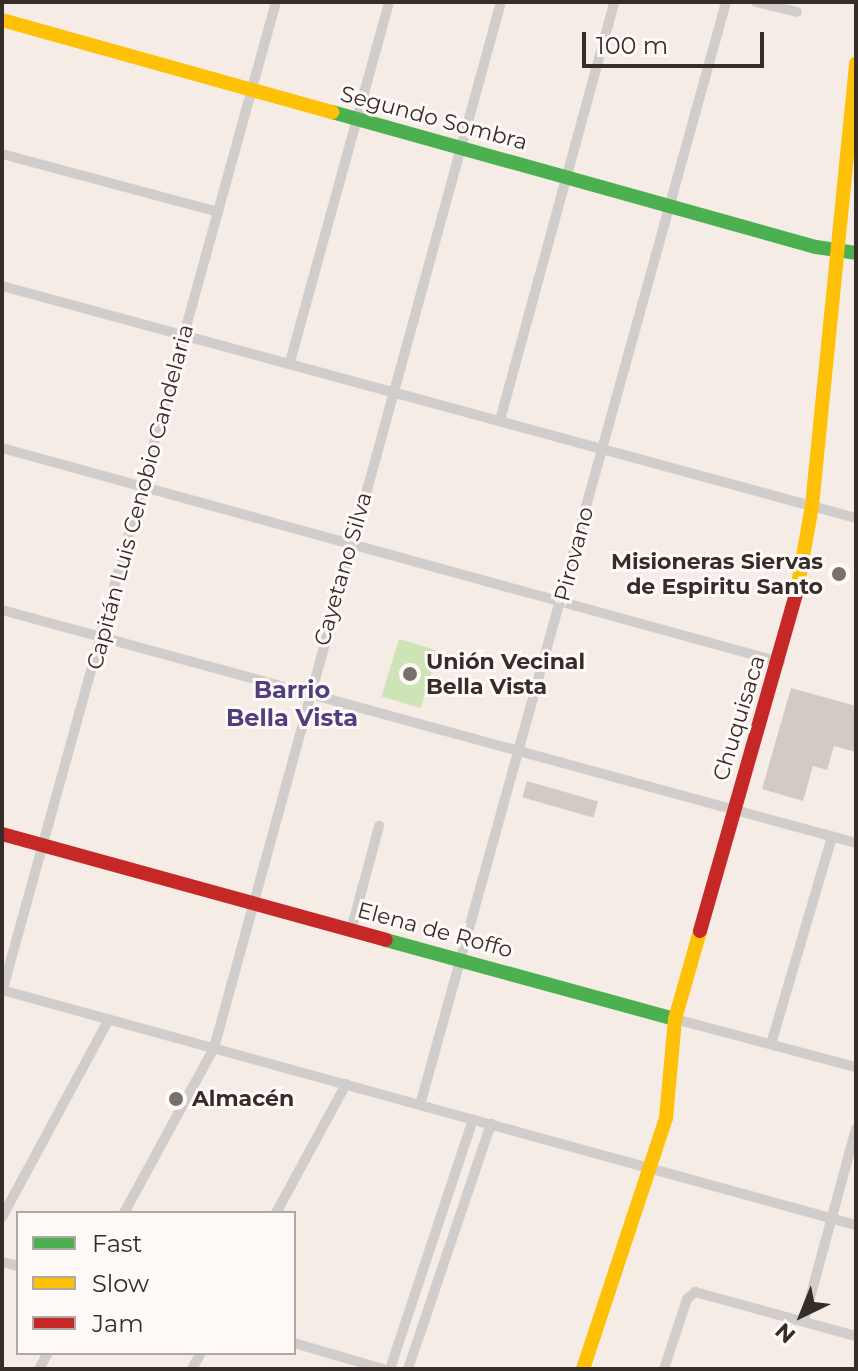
<!DOCTYPE html>
<html>
<head>
<meta charset="utf-8">
<style>
  body { margin:0 }
  #map { position:relative; width:858px; height:1371px; overflow:hidden; background:#f6ece6; font-family:Montserrat,sans-serif }
  div>[style] { position:absolute }
  [style*='--x'] { left:calc(var(--x)*1px); top:calc(var(--y)*1px); width:calc(var(--w)*1px); rotate:calc(var(--a)*1deg) }
  .green>* { inset:0; background:#cee4b7; transform-origin:0 0 }
  .building>* { inset:0; background:#d3cac6; transform-origin:0 0 }
  .street>* { height:10px; margin:-5px; padding:0 5px; transform-origin:5px; border-radius:5px; background:#d1cdcb }
  .fast>* { height:14px; margin:-7px; padding:0 7px; transform-origin:7px; border-radius:7px; background:#4caf50 }
  .slow>* { height:14px; margin:-7px; padding:0 7px; transform-origin:7px; border-radius:7px; background:#ffc107 }
  .jam>* { height:14px; margin:-7px; padding:0 7px; transform-origin:7px; border-radius:7px; background:#c62828 }
  .dots>* { width:22px; height:22px; translate:-50% -50%; box-sizing:border-box; border:4px solid #fffaf8; border-radius:50% }
  span { translate:-50% -50%; white-space:nowrap; text-align:center; line-height:1.15; -webkit-text-stroke:6px #fffaf8; paint-order:stroke }
  .street-label { font-size:22px; color:#362d29 }
  .poi-label { font-size:22px; color:#362d29; font-weight:700 }
  .right { translate:-100% -50%; text-align:right }
  .left { translate:0 -50%; text-align:left }
  .neighbourhood-label { font-size:24px; color:#4f407d; font-weight:700 }
  .frame { position:absolute; inset:0; border:4px solid #362d29; pointer-events:none }
  .legend { position:absolute; left:16px; top:1211px; width:280px; height:144px; box-sizing:border-box; background:#fffaf8; border:2px solid #afa8a5; margin:0; padding:10px 14px; list-style:none; font-size:24px; color:#362d29 }
  .legend li { display:flex; align-items:center; gap:16px; height:40px }
  .legend b { width:40px; border:2px solid #afa8a5 }
  .north { position:absolute; left:762px; top:1275px; width:80px; height:80px; -webkit-text-stroke:6px #fffaf8; paint-order:stroke; rotate:223deg; font-size:22px; font-weight:700; line-height:32px; text-align:center; color:#362d29 }
  .north::after { content:''; display:block; margin:auto; width:28px; height:36px; background:#362d29; clip-path:polygon(50% 0,100% 100%,50% 72%,0 100%) }
  .scale { position:absolute; left:582px; top:32px; width:182px; height:36px; box-sizing:border-box; border:4px solid #362d29; border-top:0; padding-left:10px; font-size:24px; line-height:28px; white-space:nowrap; color:#362d29; -webkit-text-stroke:6px #fffaf8; paint-order:stroke }
</style>
</head>
<body>
<div id="map">
  <div class="green">
    <div style="left:399px;top:639px;width:41px;height:60px;rotate:17deg"></div>
  </div>
  <div class="building">
    <div style="clip-path:polygon(791px 688px,856px 706px,856px 752px,834px 746px,827px 770px,813px 766px,803px 801px,762px 789px)"></div>
    <div style="left:527px;top:781px;width:74px;height:17px;rotate:16deg"></div>
  </div>
  <div class="street">
    <div style="--x:756;--y:2;--w:42;--a:13.7"></div>
    <div style="--x:2;--y:154;--w:224;--a:15"></div>
    <div style="--x:2;--y:286;--w:885;--a:15.2"></div>
    <div style="--x:290;--y:362;--w:373;--a:-74.6"></div>
    <div style="--x:500;--y:420;--w:433;--a:-74.7"></div>
    <div style="--x:2;--y:448;--w:807;--a:15.38"></div>
    <div style="--x:2;--y:610;--w:885;--a:15.26"></div>
    <div style="--x:351;--y:930;--w:108;--a:-74.9"></div>
    <div style="--x:2;--y:990;--w:886;--a:15.39"></div>
    <div style="--x:2;--y:992;--w:1027;--a:-74.53"></div>
    <div style="--x:675;--y:1019;--w:187;--a:14.9"></div>
    <div style="--x:771;--y:1044;--w:216;--a:-73.6"></div>
    <div style="--x:420;--y:1105;--w:1145;--a:-74.49"></div>
    <div style="--x:124;--y:1213;--w:188;--a:-61.4"></div>
    <div style="--x:214;--y:1048;--w:1085;--a:-74.66"></div>
    <div style="--x:276;--y:1213;--w:147;--a:-61.5"></div>
    <div style="--x:2;--y:1217;--w:225;--a:-61.6"></div>
    <div style="--x:2;--y:1262;--w:16;--a:14"></div>
    <div style="--x:804;--y:1320;--w:198;--a:-74.8"></div>
    <div style="--x:294;--y:1343;--w:93;--a:16.3"></div>
    <div style="--x:39;--y:1369;--w:18;--a:-61"></div>
    <div style="--x:192;--y:1369;--w:18;--a:-61"></div>
    <div style="--x:390;--y:1369;--w:263;--a:-71.6"></div>
    <div style="--x:408;--y:1369;--w:259;--a:-71.3"></div>
    <div style="--x:664;--y:1369;--w:74;--a:-71.8"></div>
    <div style="--x:687;--y:1299;--w:11;--a:-41"></div>
    <div style="--x:695;--y:1292;--w:167;--a:15.3"></div>
  </div>
  <div class="fast">
    <div style="--x:332;--y:112;--w:502;--a:15.59"></div>
    <div style="--x:816;--y:247;--w:40;--a:8.5"></div>
    <div style="--x:386;--y:940;--w:300;--a:15.3"></div>
  </div>
  <div class="slow">
    <div style="--x:2;--y:20;--w:343;--a:15.6"></div>
    <div style="--x:797;--y:590;--w:85;--a:-79.9"></div>
    <div style="--x:812;--y:506;--w:445;--a:-84.3"></div>
    <div style="--x:583;--y:1369;--w:264;--a:-71.7"></div>
    <div style="--x:666;--y:1118;--w:99;--a:-84.8"></div>
    <div style="--x:675;--y:1019;--w:91;--a:-74.1"></div>
  </div>
  <div class="jam">
    <div style="--x:2;--y:834;--w:398;--a:15.4"></div>
    <div style="--x:700;--y:931;--w:355;--a:-74.1"></div>
  </div>
  <div class="dots">
    <div style="left:839px;top:574px;background:#79706b"></div>
    <div style="left:410px;top:674px;background:#79706b"></div>
    <div style="left:176px;top:1099px;background:#79706b"></div>
  </div>
  <div class="street-label">
    <span style="left:434px;top:118px;rotate:15deg">Segundo Sombra</span>
    <span style="left:140px;top:497px;rotate:-75deg">Capitán Luis Cenobio Candelaria</span>
    <span style="left:574px;top:554px;rotate:-75deg">Pirovano</span>
    <span style="left:343px;top:569px;rotate:-74deg">Cayetano Silva</span>
    <span style="left:739px;top:718px;rotate:-73deg">Chuquisaca</span>
    <span style="left:435px;top:930px;rotate:15deg">Elena de Roffo</span>
  </div>
  <div class="poi-label">
    <span class="right" style="left:823px;top:574px">Misioneras Siervas<br>de Espiritu Santo</span>
    <span class="left" style="left:426px;top:674px">Unión Vecinal<br>Bella Vista</span>
    <span class="left" style="left:192px;top:1099px">Almacén</span>
  </div>
  <div class="neighbourhood-label">
    <span style="left:292px;top:704px">Barrio<br>Bella Vista</span>
  </div>
  <div class="frame"></div>
  <ul class="legend">
  <li><b style="height:10px;background:#4caf50"></b>Fast</li>
  <li><b style="height:10px;background:#ffc107"></b>Slow</li>
  <li><b style="height:10px;background:#c62828"></b>Jam</li>
  </ul>
  <div class="north">N</div>
  <div class="scale">100 m</div>
</div>
</body>
</html>
